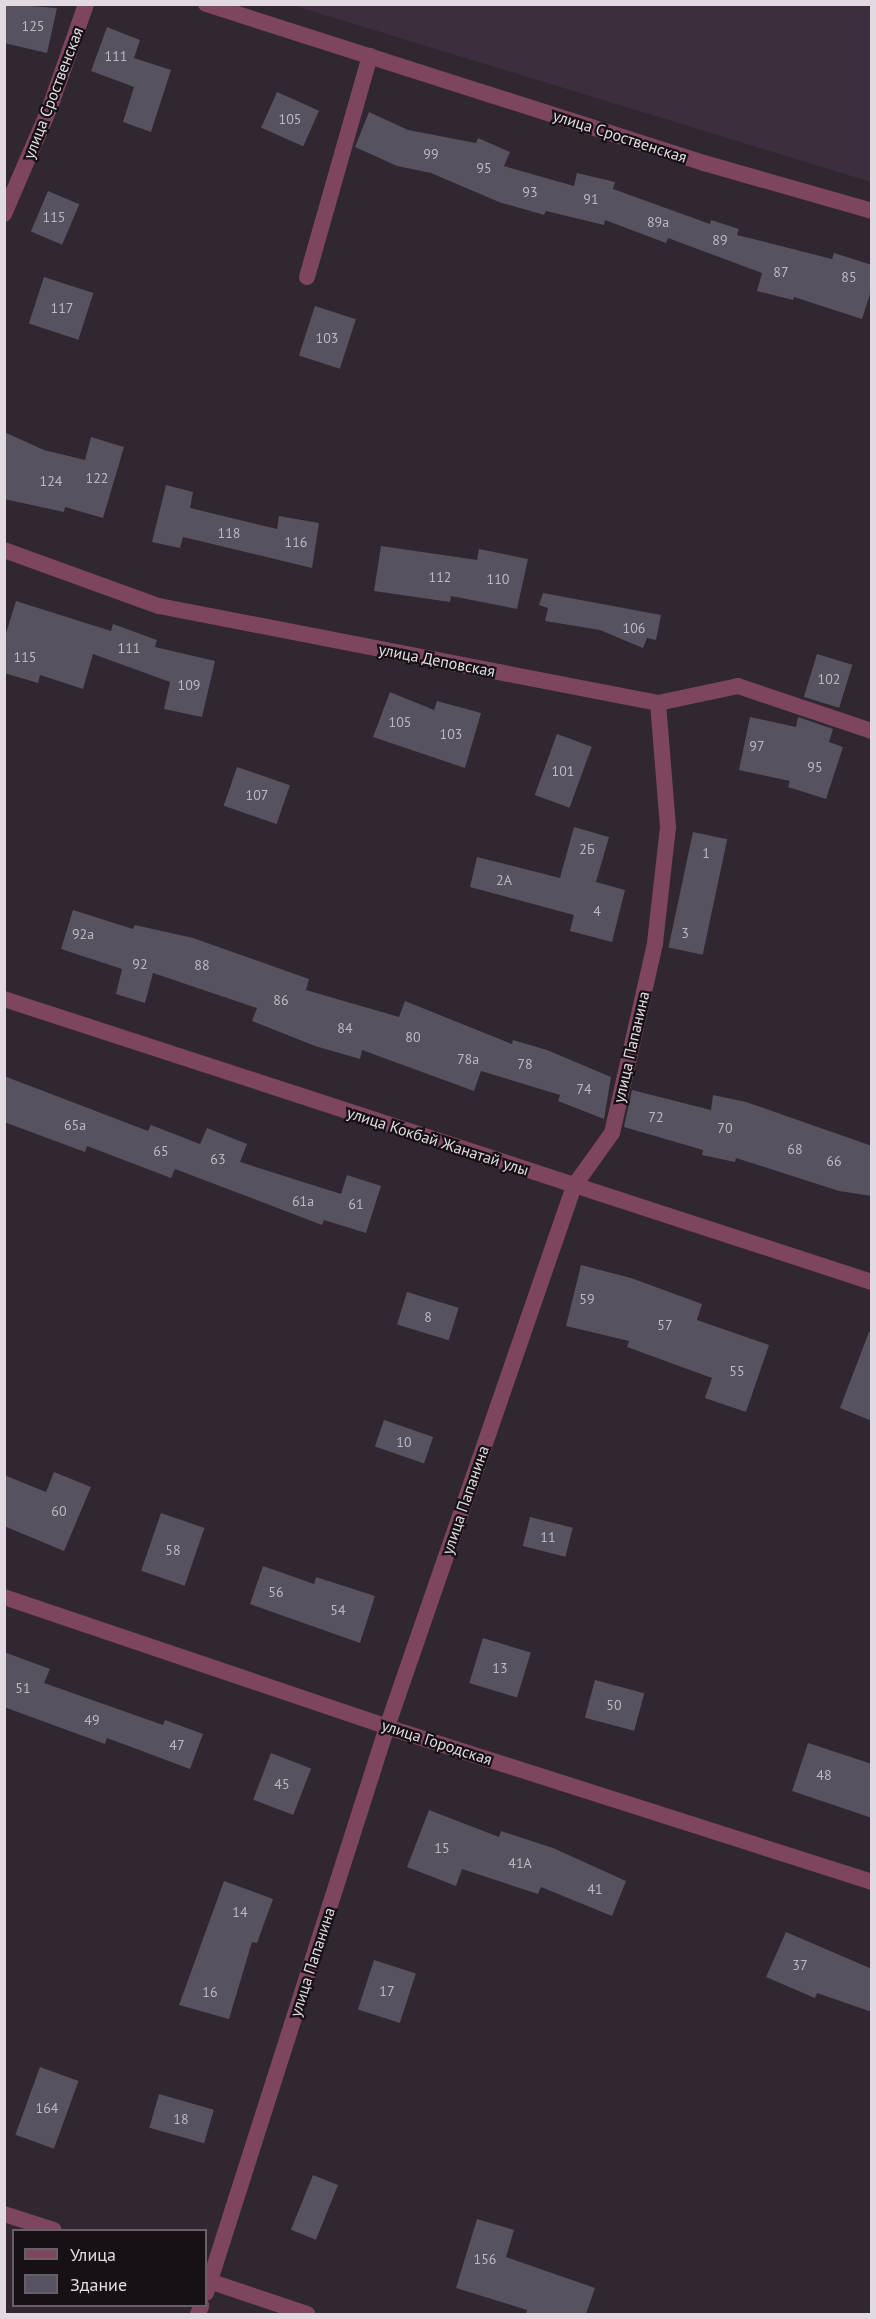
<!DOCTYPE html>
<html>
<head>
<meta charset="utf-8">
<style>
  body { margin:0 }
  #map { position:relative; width:876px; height:2319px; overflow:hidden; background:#302730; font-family:"PT Sans",sans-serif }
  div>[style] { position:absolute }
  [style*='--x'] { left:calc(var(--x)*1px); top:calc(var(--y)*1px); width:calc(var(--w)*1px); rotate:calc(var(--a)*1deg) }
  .built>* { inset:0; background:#3c2e3c }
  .building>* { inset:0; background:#56525f; transform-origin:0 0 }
  .minor>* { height:16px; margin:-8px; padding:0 8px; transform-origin:8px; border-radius:8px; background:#7e455e }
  span { translate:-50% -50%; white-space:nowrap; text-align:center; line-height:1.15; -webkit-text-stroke:4.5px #151115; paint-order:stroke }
  .number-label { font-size:14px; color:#beb8c0 }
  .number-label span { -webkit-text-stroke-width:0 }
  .street-label { font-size:16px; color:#e1dae1 }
  .frame { position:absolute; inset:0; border:6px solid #e1dae1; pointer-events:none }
  .legend { position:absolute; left:12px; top:2229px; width:195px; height:78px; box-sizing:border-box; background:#151115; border:2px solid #676167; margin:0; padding:8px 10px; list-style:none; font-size:18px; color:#e1dae1 }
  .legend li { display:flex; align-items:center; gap:12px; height:30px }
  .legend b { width:30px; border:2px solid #676167 }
</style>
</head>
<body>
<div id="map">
  <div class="built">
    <div style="clip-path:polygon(292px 5px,871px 5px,871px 182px)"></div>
  </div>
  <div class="building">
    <div style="clip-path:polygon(4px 4px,57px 8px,47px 53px,4px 43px)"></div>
    <div style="clip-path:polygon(107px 27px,140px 40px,134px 58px,171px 70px,151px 132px,123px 122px,134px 87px,91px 71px)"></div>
    <div style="left:277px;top:92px;width:46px;height:39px;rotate:24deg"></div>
    <div style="clip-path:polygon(369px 112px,408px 130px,476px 143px,478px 138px,510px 152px,504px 166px,574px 186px,577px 173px,615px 182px,613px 189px,710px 224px,711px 220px,739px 229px,737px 235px,832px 259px,834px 253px,872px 265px,872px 288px,862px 319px,794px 297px,793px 300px,757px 291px,762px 273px,668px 238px,666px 243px,605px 220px,604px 225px,546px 211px,544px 215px,499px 202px,431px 173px,397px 166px,355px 147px)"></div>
    <div style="left:48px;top:191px;width:34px;height:44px;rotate:23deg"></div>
    <div style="left:44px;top:277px;width:52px;height:49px;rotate:18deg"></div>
    <div style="left:315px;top:306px;width:43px;height:52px;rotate:18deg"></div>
    <div style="clip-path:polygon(4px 432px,44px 450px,85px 460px,91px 437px,124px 447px,103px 518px,65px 507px,64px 512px,4px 499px)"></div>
    <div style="clip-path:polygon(166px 485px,193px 492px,190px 508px,277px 529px,279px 516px,319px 523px,312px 568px,183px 537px,180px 548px,152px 542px)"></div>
    <div style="clip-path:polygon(381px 546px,477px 560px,479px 549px,528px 559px,517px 609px,451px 596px,450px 602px,374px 591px)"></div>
    <div style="clip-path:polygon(543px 593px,661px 615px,656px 640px,647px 638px,643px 648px,600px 630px,545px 621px,548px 608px,539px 605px)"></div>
    <div style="clip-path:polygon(16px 601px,111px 631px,113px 624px,157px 640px,155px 647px,215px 661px,202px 717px,164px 709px,170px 682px,93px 654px,83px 689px,40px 675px,38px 683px,4px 673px,4px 640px)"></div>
    <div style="left:817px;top:654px;width:37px;height:45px;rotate:17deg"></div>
    <div style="clip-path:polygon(390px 692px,434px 710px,437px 701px,481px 713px,465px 768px,373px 737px)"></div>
    <div style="clip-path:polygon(750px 717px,796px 727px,798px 717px,833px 729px,829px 742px,843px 747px,826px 799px,788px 787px,790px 781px,739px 770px)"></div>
    <div style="left:557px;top:734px;width:37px;height:65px;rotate:20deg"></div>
    <div style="left:237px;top:767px;width:56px;height:41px;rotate:19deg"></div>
    <div style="clip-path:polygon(574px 827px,609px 837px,596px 882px,625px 890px,612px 942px,570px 931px,574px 915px,470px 887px,477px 857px,560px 878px)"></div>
    <div style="left:693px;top:832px;width:35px;height:118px;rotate:12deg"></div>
    <div style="clip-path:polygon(73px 910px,133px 929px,135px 925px,193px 938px,309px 979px,306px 990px,399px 1017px,405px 1001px,512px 1044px,513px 1040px,547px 1050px,611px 1077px,604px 1119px,558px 1101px,560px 1095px,481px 1071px,474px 1091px,362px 1050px,360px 1059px,315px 1046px,252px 1021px,257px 1008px,153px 973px,145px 1003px,116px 994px,122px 969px,61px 949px)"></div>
    <div style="clip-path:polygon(4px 1076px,148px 1131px,151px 1125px,200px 1144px,207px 1128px,247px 1144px,240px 1162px,341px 1194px,347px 1175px,381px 1186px,366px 1233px,324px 1220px,322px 1225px,175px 1169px,171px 1178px,87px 1146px,85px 1152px,4px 1122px)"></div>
    <div style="clip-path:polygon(632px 1090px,711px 1110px,713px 1095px,746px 1102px,872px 1146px,872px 1196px,839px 1191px,736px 1158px,735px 1162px,702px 1155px,703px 1150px,624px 1127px)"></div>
    <div style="clip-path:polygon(581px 1265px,631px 1278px,702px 1304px,697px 1320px,769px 1345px,746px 1412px,705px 1398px,712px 1378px,627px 1347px,629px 1341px,566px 1326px)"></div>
    <div style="left:407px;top:1292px;width:54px;height:34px;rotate:17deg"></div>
    <div style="clip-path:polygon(869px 1332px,872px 1333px,872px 1421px,840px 1408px)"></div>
    <div style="left:384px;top:1420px;width:52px;height:28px;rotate:19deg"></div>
    <div style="clip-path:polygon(54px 1472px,91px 1487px,64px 1551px,4px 1526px,4px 1475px,46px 1492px)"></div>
    <div style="left:161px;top:1513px;width:46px;height:61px;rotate:19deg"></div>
    <div style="left:530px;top:1517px;width:44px;height:30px;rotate:14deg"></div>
    <div style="clip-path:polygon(263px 1566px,314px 1584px,316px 1577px,375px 1596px,360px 1643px,250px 1604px)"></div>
    <div style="left:483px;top:1638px;width:50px;height:47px;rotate:17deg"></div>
    <div style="clip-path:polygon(4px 1652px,50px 1669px,44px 1683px,163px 1725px,165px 1720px,203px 1734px,190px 1769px,107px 1738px,105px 1744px,4px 1707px)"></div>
    <div style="left:595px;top:1680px;width:51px;height:39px;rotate:15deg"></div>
    <div style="clip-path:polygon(808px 1743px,872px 1764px,872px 1818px,792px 1791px)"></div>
    <div style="left:271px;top:1753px;width:43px;height:50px;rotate:21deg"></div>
    <div style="clip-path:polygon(429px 1810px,499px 1837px,501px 1831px,553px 1848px,626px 1881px,612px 1916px,541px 1887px,538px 1894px,462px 1869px,456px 1886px,407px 1867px)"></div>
    <div style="clip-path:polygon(224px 1881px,273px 1899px,257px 1943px,252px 1942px,229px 2019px,179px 2005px)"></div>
    <div style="clip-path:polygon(786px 1932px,872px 1969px,872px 2012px,817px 1993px,815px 1998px,766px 1977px)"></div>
    <div style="left:374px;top:1960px;width:44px;height:52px;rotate:18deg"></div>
    <div style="left:40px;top:2067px;width:41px;height:72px;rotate:20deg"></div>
    <div style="left:159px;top:2094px;width:57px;height:35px;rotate:16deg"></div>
    <div style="left:313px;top:2175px;width:27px;height:59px;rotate:22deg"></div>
    <div style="clip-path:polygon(477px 2219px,514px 2230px,506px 2257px,595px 2288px,586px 2314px,526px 2314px,527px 2310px,456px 2288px)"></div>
  </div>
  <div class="minor">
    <div style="--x:206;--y:4;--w:523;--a:17.71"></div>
    <div style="--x:704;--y:163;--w:175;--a:15.9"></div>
    <div style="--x:4;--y:214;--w:116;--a:-66.7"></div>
    <div style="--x:50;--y:107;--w:109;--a:-70.7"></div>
    <div style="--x:307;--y:277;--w:230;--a:-74.1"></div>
    <div style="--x:4;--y:550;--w:165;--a:19.9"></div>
    <div style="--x:159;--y:606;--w:508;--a:11"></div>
    <div style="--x:658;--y:703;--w:82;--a:-12"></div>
    <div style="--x:738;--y:686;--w:141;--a:18.6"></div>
    <div style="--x:4;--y:999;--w:913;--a:18.06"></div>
    <div style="--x:4;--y:1597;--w:404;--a:18.7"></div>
    <div style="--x:387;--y:1727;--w:509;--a:17.72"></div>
    <div style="--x:4;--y:2214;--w:52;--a:17.7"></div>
    <div style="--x:206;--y:2280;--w:107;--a:18.6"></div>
    <div style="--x:206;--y:2293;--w:594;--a:-72.27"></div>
    <div style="--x:387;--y:1727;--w:572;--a:-70.93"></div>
    <div style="--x:574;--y:1186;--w:65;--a:-54.4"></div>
    <div style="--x:612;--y:1133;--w:195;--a:-77.2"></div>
    <div style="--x:655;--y:943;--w:117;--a:-83.6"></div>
    <div style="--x:668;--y:827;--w:124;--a:-94.6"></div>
    <div style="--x:198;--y:2314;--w:9;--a:-69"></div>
  </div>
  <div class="number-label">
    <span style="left:33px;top:26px">125</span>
    <span style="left:116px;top:56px">111</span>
    <span style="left:290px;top:119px">105</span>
    <span style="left:431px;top:154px">99</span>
    <span style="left:484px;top:168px">95</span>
    <span style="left:530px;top:192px">93</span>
    <span style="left:591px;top:199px">91</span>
    <span style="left:54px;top:217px">115</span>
    <span style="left:658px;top:222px">89а</span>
    <span style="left:720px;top:240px">89</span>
    <span style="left:781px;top:272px">87</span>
    <span style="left:849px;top:277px">85</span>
    <span style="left:62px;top:308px">117</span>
    <span style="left:327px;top:338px">103</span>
    <span style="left:97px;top:478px">122</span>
    <span style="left:51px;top:481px">124</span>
    <span style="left:229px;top:533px">118</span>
    <span style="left:296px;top:542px">116</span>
    <span style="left:440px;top:577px">112</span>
    <span style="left:498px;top:579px">110</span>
    <span style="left:634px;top:628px">106</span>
    <span style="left:129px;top:648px">111</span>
    <span style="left:25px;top:657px">115</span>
    <span style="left:829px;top:679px">102</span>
    <span style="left:189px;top:685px">109</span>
    <span style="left:400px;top:722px">105</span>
    <span style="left:451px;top:734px">103</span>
    <span style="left:757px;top:746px">97</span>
    <span style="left:815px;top:767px">95</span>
    <span style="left:563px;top:771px">101</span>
    <span style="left:257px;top:795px">107</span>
    <span style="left:587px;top:849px">2Б</span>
    <span style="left:706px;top:853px">1</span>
    <span style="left:504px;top:880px">2А</span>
    <span style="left:597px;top:911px">4</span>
    <span style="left:685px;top:933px">3</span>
    <span style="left:83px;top:934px">92а</span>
    <span style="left:140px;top:964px">92</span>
    <span style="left:202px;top:965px">88</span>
    <span style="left:281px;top:1000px">86</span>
    <span style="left:345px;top:1028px">84</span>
    <span style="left:413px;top:1037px">80</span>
    <span style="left:468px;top:1059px">78а</span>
    <span style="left:525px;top:1064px">78</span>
    <span style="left:584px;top:1089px">74</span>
    <span style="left:656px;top:1117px">72</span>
    <span style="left:75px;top:1125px">65а</span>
    <span style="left:725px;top:1128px">70</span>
    <span style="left:795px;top:1149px">68</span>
    <span style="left:161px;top:1151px">65</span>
    <span style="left:218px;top:1159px">63</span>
    <span style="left:834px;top:1161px">66</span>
    <span style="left:303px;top:1201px">61а</span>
    <span style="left:356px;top:1204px">61</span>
    <span style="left:587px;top:1299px">59</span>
    <span style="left:428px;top:1317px">8</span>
    <span style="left:665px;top:1325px">57</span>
    <span style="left:737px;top:1371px">55</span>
    <span style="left:404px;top:1442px">10</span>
    <span style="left:59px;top:1511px">60</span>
    <span style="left:548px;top:1537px">11</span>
    <span style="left:173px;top:1550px">58</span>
    <span style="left:276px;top:1592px">56</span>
    <span style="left:338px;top:1610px">54</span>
    <span style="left:500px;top:1668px">13</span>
    <span style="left:23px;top:1688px">51</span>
    <span style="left:614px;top:1705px">50</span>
    <span style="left:92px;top:1720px">49</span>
    <span style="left:177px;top:1745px">47</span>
    <span style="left:824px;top:1775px">48</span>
    <span style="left:282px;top:1784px">45</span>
    <span style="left:442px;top:1848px">15</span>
    <span style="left:520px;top:1863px">41А</span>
    <span style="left:595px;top:1889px">41</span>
    <span style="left:240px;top:1912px">14</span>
    <span style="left:800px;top:1965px">37</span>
    <span style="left:387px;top:1991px">17</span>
    <span style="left:210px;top:1992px">16</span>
    <span style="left:47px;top:2108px">164</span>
    <span style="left:181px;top:2119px">18</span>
    <span style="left:485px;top:2259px">156</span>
  </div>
  <div class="street-label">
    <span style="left:53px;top:93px;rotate:-69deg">улица Сроственская</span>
    <span style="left:620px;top:136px;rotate:18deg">улица Сроственская</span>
    <span style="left:437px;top:660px;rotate:11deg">улица Деповская</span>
    <span style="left:631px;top:1047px;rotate:-77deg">улица Папанина</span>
    <span style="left:438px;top:1141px;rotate:18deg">улица Кокбай Жанатай улы</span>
    <span style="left:465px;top:1500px;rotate:-71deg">улица Папанина</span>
    <span style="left:437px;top:1742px;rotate:18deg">улица Городская</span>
    <span style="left:312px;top:1962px;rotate:-72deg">улица Папанина</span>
  </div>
  <div class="frame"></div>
  <ul class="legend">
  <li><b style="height:8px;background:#7e455e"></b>Улица</li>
  <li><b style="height:16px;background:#56525f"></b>Здание</li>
  </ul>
</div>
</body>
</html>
